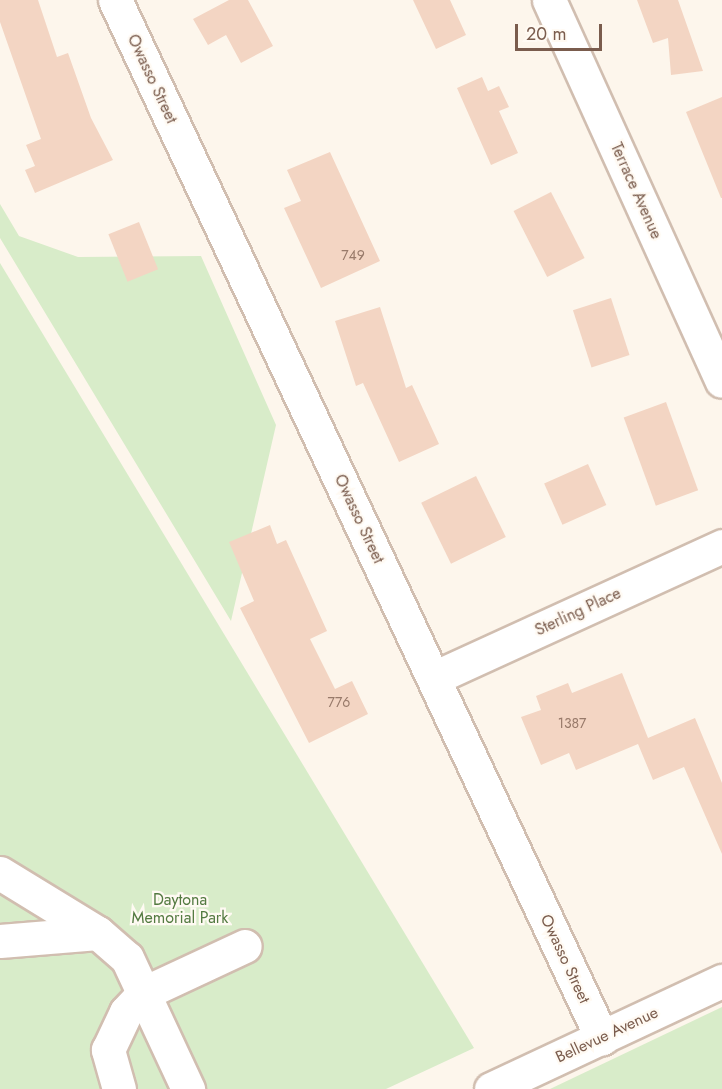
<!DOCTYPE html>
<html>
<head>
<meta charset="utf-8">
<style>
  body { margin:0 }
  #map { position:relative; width:722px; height:1089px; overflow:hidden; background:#fdf6ec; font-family:Jost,sans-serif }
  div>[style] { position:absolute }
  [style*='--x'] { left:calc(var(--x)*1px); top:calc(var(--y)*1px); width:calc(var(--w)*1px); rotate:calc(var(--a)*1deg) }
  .green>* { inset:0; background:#d8ecc9 }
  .building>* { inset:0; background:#f3d5c3; transform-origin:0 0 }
  .roads { filter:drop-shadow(2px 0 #d1beb0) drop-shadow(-2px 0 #d1beb0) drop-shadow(0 2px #d1beb0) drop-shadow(0 -2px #d1beb0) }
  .minor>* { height:33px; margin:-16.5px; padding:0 16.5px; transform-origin:16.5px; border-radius:16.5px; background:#fff }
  span { translate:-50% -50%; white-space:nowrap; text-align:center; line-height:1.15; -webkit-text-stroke:4.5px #fffaf3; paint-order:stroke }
  .number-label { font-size:14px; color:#987a6a }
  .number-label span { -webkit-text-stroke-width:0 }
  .street-label { font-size:16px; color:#7a5c4d }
  .park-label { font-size:16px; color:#537a41 }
  .scale { position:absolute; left:515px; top:24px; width:87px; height:27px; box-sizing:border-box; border:3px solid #7a5c4d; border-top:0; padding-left:8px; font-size:18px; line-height:21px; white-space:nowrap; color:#7a5c4d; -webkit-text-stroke:4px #fffaf3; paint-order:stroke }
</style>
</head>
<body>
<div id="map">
  <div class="green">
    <div style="clip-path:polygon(0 204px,19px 236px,78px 257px,201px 256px,276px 425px,231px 621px,0 238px)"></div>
    <div style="clip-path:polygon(0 263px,474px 1048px,386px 1089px,0 1089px)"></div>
    <div style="clip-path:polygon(722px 1007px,722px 1089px,550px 1089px)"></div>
  </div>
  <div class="building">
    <div style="clip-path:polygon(0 0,38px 0,57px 57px,68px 53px,91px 118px,113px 160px,35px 193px,25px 170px,35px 166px,26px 145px,41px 139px,0 22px)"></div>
    <div style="clip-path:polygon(229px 0,248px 0,273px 46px,241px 63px,226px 35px,208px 45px,193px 19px)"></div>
    <div style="clip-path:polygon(413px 0,450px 0,466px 35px,436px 49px)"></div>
    <div style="clip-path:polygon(637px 0,678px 0,703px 71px,671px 75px,668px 38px,653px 43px)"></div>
    <div style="clip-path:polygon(482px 77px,488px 91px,499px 86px,509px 107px,499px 111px,518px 153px,491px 165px,457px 88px)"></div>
    <div style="clip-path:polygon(722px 97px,722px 198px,721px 198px,686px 112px)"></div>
    <div style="clip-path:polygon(330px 152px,380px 261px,321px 288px,284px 208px,301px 201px,287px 170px)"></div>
    <div style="left:551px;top:192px;width:74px;height:42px;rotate:63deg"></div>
    <div style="left:139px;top:222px;width:51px;height:33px;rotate:68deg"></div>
    <div style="left:611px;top:298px;width:60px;height:40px;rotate:72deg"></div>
    <div style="clip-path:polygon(380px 307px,406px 388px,412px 385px,439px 444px,399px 462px,363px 383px,356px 386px,335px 321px)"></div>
    <div style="left:666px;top:402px;width:94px;height:45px;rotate:70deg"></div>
    <div style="left:588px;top:464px;width:45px;height:48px;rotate:66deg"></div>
    <div style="left:476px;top:476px;width:68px;height:61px;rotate:64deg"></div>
    <div style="clip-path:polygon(270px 525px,277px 544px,286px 540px,327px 631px,310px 639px,335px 689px,352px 681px,368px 714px,309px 743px,240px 608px,254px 601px,229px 542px)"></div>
    <div style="clip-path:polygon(622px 673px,648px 738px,695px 718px,722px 783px,722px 854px,684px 767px,653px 780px,638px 744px,576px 770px,569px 753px,541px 765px,521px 717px,541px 710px,536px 696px,568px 683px,572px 693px)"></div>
  </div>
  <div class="roads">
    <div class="minor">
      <div style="--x:115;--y:0;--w:1147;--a:64.87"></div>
      <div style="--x:549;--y:0;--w:418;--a:65.6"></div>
      <div style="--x:434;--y:678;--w:317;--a:-24.6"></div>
      <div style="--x:0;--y:873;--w:115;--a:31.5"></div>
      <div style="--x:98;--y:933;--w:38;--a:41"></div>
      <div style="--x:127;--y:958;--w:145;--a:65"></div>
      <div style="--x:0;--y:941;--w:98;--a:-4.7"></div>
      <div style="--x:119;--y:1089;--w:41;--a:-105.8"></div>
      <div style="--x:108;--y:1050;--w:42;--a:-64.7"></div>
      <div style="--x:126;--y:1012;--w:26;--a:-47"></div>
      <div style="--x:144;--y:993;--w:111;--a:-25"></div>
      <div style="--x:491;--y:1089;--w:255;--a:-25.1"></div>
    </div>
  </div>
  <div class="number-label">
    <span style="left:353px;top:255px">749</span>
    <span style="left:339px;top:702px">776</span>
    <span style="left:572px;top:723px">1387</span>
  </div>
  <div class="street-label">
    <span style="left:152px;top:79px;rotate:65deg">Owasso Street</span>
    <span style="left:636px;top:191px;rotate:66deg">Terrace Avenue</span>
    <span style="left:359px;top:519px;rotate:65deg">Owasso Street</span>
    <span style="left:578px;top:612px;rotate:-25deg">Sterling Place</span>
    <span style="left:565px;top:959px;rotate:65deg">Owasso Street</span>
    <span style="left:607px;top:1035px;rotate:-25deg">Bellevue Avenue</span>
  </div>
  <div class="park-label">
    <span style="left:180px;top:909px">Daytona<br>Memorial Park</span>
  </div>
  <div class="scale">20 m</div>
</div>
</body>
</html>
